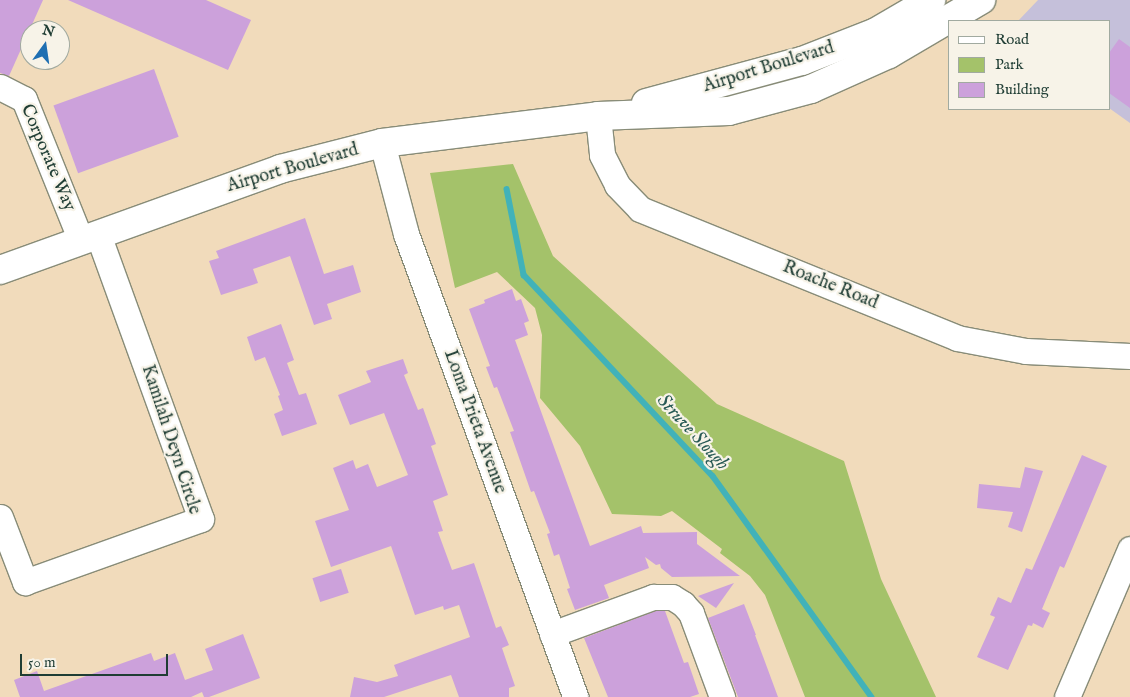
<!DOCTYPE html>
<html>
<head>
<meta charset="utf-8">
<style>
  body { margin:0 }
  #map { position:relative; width:1130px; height:697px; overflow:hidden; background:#f1dbbb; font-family:"IM FELL English",serif }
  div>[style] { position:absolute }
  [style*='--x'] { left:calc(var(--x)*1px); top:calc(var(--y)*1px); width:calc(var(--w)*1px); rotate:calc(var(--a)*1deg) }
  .industrial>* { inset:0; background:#c5c0da }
  .green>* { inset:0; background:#a4c26a }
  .stream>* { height:5.5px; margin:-2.75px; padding:0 2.75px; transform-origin:2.75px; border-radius:2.75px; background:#41b2b9 }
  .building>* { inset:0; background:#cca1db; transform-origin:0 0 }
  .roads { filter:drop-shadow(1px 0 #888c78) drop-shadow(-1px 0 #888c78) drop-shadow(0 1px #888c78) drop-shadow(0 -1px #888c78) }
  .minor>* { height:25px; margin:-12.5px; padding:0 12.5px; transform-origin:12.5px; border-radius:12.5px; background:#fff }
  .major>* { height:28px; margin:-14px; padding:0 14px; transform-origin:14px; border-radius:14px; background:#fff }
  span { translate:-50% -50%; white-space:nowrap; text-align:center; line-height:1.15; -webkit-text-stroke:4.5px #f7f3e8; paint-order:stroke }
  .street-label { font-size:18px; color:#1f3d34 }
  .water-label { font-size:19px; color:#285a55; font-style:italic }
  .legend { position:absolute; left:948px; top:20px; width:162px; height:90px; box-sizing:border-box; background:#f7f3e8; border:1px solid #a1aaa0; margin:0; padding:6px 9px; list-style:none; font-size:15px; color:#1f3d34 }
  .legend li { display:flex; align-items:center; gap:10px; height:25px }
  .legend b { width:25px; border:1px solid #a1aaa0 }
  .north { position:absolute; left:20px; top:20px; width:50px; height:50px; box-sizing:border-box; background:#f7f3e8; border:1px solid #a1aaa0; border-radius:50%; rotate:14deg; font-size:14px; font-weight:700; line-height:20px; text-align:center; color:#1f3d34 }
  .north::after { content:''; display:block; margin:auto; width:18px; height:22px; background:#1f6fb2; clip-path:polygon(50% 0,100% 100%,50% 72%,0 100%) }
  .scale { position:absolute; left:20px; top:654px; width:148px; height:22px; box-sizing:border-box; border:2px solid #1f3d34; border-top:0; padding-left:6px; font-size:15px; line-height:18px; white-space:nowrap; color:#1f3d34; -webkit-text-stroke:4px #f7f3e8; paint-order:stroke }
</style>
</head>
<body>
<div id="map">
  <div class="industrial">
    <div style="clip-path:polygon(1038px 0,1130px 0,1130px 123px,1109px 108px,1109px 21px,1018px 21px)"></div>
  </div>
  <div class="green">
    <div style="clip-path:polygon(513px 164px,553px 256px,717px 404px,844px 461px,881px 579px,936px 697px,805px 697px,765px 595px,750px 576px,720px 553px,722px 549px,672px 511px,661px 516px,612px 514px,580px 446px,540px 398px,542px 335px,535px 308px,497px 272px,455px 288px,430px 173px)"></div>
  </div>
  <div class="stream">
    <div style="--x:507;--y:189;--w:88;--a:78.8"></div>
    <div style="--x:524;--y:275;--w:276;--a:46.8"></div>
    <div style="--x:713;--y:476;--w:272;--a:54.3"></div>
  </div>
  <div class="building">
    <div style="clip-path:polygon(0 0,43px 0,9px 76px,0 73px)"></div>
    <div style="clip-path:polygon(68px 0,206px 0,251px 20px,228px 70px)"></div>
    <div style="clip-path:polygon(1119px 39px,1130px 47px,1130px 108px,1109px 93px,1109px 53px)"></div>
    <div style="left:154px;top:69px;width:72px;height:107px;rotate:70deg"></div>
    <div style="clip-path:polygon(305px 218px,324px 274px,353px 265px,361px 292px,327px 304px,332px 319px,314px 325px,290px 256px,253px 269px,258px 283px,221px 295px,209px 261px,219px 258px,216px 251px)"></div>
    <div style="clip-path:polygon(512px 289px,516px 301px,521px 299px,529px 321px,524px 323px,528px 335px,515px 340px,590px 546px,641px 526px,643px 533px,697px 532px,697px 544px,740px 576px,672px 577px,661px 568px,660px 564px,656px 565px,645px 557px,649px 568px,604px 585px,609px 598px,575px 610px,567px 589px,570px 588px,559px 554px,554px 556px,547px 534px,550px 533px,534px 491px,531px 492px,510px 432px,514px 431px,497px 387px,494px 388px,486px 367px,490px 366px,469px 309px,485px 303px,484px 300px)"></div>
    <div style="clip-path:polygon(281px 324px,294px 360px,287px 363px,299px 395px,306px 393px,317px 424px,282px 436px,274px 414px,283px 410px,278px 396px,280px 395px,265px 357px,255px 361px,247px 337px)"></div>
    <div style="clip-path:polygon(403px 359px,408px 373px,404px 375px,418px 410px,423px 408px,436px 444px,431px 446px,448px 495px,433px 501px,443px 531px,438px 532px,452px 570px,474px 563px,496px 628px,501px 626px,509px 645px,502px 648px,515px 686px,509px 688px,509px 697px,459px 697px,451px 675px,384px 697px,350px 697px,354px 677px,377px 682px,398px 676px,394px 665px,470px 637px,459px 605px,444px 610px,443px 606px,415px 615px,391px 546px,331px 567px,315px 521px,349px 510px,333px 468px,353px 460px,356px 469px,368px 464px,377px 487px,408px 475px,384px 413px,350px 425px,338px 395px,371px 382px,366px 371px)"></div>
    <div style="clip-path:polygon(1082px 455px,1107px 466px,1064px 568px,1060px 566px,1042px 609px,1050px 613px,1043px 628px,1033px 623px,1032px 626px,1028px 625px,1008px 670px,977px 657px,995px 617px,990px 615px,998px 597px,1011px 603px,1026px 568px,1032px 570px)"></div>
    <div style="clip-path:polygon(1025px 467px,1043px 471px,1022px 532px,1008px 527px,1013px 512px,977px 508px,979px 484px,1020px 488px)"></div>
    <div style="left:341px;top:569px;width:25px;height:30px;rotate:72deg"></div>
    <div style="clip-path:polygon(734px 583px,716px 608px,698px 596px)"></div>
    <div style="clip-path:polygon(744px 604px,756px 635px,755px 635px,778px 697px,738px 697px,708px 618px)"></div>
    <div style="clip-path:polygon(656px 611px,665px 611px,684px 663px,688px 662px,699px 694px,690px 697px,608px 697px,584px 638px)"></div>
    <div style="clip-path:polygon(243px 634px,260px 678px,209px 697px,204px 697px,202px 692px,191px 697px,20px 697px,14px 680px,37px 671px,44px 691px,151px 653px,154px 661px,175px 653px,185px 680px,213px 670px,205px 649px)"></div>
  </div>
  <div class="roads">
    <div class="minor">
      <div style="--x:0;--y:87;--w:27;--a:27"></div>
      <div style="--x:24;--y:99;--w:153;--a:68.1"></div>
      <div style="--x:598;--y:116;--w:39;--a:84"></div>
      <div style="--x:602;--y:155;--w:34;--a:63"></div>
      <div style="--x:617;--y:185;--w:33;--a:46"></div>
      <div style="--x:640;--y:209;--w:342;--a:22.1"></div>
      <div style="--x:957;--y:338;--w:70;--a:10.7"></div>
      <div style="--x:1026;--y:351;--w:104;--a:2.8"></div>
      <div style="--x:382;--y:143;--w:94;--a:75.2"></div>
      <div style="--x:406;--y:234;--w:493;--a:69.9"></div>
      <div style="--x:0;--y:517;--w:70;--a:69"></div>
      <div style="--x:25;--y:582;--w:187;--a:-19.7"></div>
      <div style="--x:201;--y:519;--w:302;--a:-109.9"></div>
      <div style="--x:552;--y:634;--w:108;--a:-20.1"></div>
      <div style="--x:653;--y:597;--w:19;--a:0"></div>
      <div style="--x:672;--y:597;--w:13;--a:32"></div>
      <div style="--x:683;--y:604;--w:12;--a:48"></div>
      <div style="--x:691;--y:613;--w:90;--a:69.7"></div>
      <div style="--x:1067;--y:697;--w:161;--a:-66.9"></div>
    </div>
    <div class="major">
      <div style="--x:646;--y:103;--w:162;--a:-15.1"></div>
      <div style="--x:802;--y:61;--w:79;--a:-21.4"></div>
      <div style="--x:876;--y:32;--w:64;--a:-30.2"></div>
      <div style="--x:0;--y:270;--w:298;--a:-19.8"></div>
      <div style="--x:280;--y:169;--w:105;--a:-14.3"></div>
      <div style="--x:382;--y:143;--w:218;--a:-7.1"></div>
      <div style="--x:598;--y:116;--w:131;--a:-2.2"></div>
      <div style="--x:729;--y:111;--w:85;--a:-15"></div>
      <div style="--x:811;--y:89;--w:85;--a:-24.2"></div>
      <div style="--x:889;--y:54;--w:107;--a:-30.4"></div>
    </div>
  </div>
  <div class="street-label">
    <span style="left:769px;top:68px;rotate:-17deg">Airport Boulevard</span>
    <span style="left:47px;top:158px;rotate:67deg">Corporate Way</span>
    <span style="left:293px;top:169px;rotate:-16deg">Airport Boulevard</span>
    <span style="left:830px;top:286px;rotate:22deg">Roache Road</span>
    <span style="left:474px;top:422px;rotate:70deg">Loma Prieta Avenue</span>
    <span style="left:170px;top:440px;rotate:72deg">Kamilah Deyn Circle</span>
  </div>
  <div class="water-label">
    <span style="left:692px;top:433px;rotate:47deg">Struve Slough</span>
  </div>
  <ul class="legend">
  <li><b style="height:6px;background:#fff"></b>Road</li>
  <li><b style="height:14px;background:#a4c26a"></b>Park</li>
  <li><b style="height:14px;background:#cca1db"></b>Building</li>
  </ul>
  <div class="north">N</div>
  <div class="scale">50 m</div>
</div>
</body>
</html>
